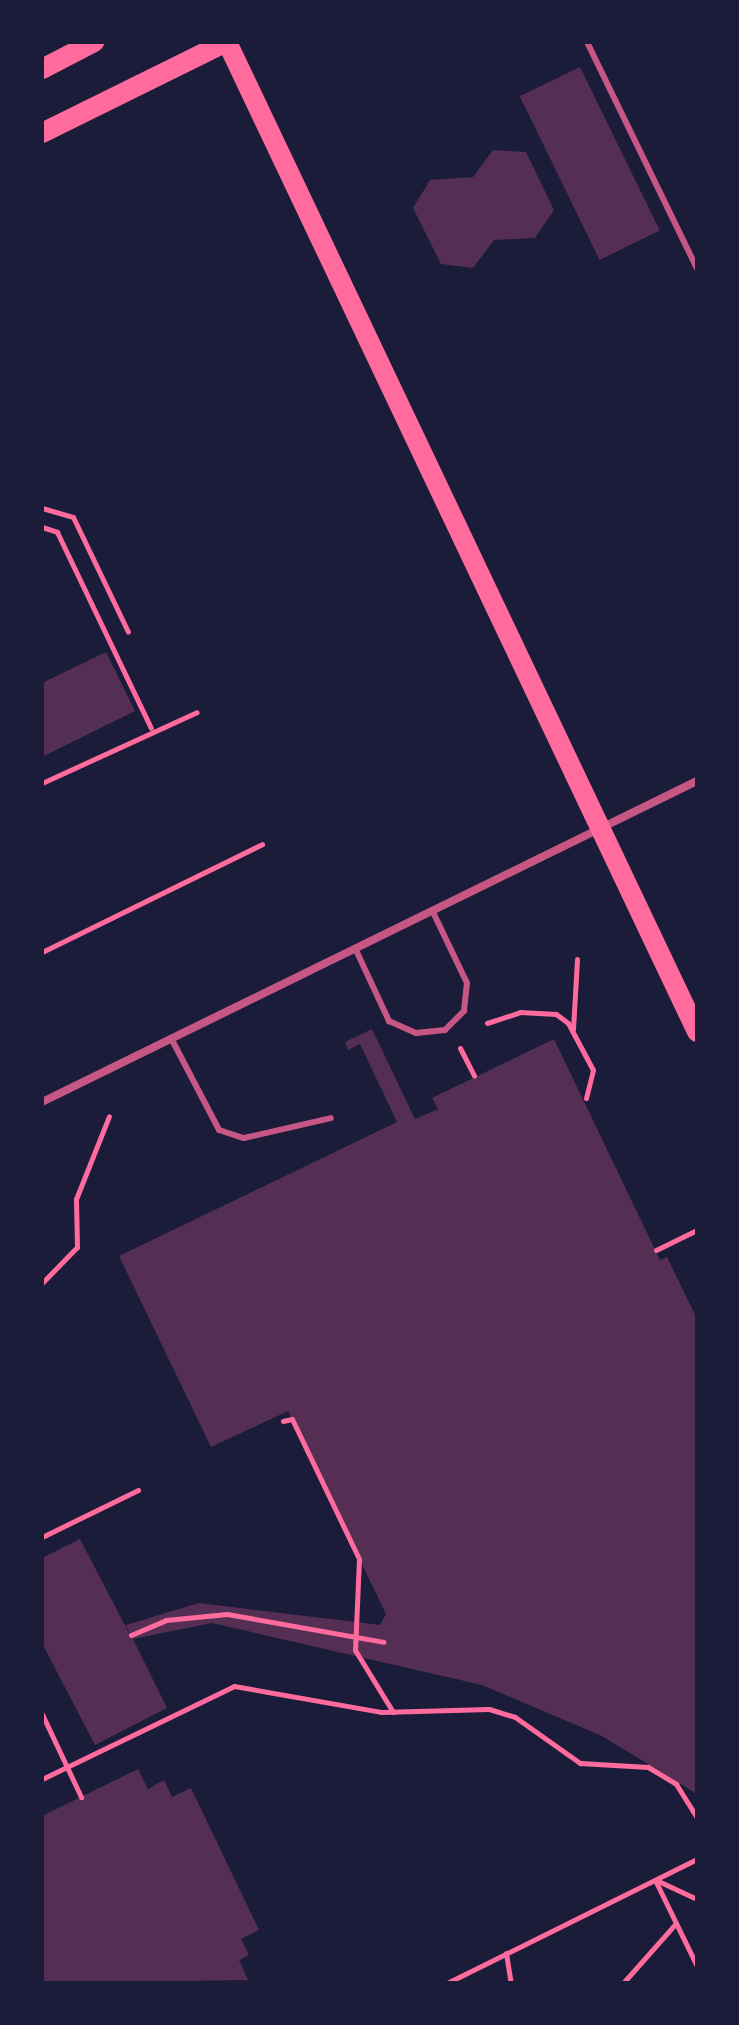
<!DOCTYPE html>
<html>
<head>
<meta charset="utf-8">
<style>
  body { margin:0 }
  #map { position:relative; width:739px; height:2025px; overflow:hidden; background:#1b1b3a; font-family:"DM Sans",sans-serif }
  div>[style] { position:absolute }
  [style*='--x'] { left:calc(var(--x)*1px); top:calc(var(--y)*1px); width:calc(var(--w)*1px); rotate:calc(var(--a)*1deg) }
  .building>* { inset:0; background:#542f53; transform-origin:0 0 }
  .path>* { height:5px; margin:-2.5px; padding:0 2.5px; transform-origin:2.5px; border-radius:2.5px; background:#ff6b9d }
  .service>* { height:6px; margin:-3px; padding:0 3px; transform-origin:3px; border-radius:3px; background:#c65784 }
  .minor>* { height:8px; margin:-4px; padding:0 4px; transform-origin:4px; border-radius:4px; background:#c65784 }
  .primary>* { height:20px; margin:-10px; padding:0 10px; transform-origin:10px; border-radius:10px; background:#ff6b9d }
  span { translate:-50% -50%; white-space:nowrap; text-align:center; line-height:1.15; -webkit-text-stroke:6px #1b1b3a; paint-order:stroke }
  .frame { position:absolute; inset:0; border:44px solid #1b1b3a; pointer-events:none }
</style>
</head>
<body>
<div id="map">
  <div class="building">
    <div style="left:580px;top:67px;width:182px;height:67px;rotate:64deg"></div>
    <div style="clip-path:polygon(493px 150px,526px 152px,554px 210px,535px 238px,494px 240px,473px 268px,441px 264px,413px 208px,430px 180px,473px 177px)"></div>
    <div style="clip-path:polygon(106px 652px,135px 711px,42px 757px,42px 683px)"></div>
    <div style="clip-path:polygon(372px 1029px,415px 1119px,438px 1109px,432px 1098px,554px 1039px,660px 1260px,667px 1257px,697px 1319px,697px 1794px,602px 1736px,482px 1685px,212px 1623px,133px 1639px,167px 1708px,95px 1745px,42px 1643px,42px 1558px,80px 1539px,130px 1635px,126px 1625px,199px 1603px,380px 1625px,386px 1614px,288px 1411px,211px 1447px,119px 1256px,397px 1122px,360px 1044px,348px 1050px,345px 1042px)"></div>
    <div style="clip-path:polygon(138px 1769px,148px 1789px,164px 1780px,172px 1797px,191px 1788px,259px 1930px,241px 1939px,249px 1955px,239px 1960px,248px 1980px,42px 1983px,42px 1816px)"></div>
  </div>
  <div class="path">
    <div style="--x:42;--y:508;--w:32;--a:16"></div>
    <div style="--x:73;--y:517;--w:127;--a:64.4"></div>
    <div style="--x:42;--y:527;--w:16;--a:18"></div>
    <div style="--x:57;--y:532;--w:217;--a:64.4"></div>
    <div style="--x:42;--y:783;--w:170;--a:-24.6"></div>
    <div style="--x:42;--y:952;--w:245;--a:-26.1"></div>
    <div style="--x:487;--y:1023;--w:35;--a:-18"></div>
    <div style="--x:520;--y:1012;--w:36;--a:3"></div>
    <div style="--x:556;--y:1014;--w:15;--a:37"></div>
    <div style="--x:568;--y:1023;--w:53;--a:62"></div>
    <div style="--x:593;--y:1070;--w:29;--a:104"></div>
    <div style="--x:573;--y:1029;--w:70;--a:-86.7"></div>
    <div style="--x:460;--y:1048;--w:31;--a:63"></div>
    <div style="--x:656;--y:1250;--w:46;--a:-26"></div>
    <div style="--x:42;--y:1283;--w:50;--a:-45.8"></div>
    <div style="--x:77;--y:1247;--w:48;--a:-91.2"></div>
    <div style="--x:76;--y:1199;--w:89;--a:-68.3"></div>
    <div style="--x:283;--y:1421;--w:9;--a:-13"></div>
    <div style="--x:292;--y:1419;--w:155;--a:64.4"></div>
    <div style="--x:359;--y:1559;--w:91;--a:92.5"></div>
    <div style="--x:355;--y:1650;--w:73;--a:58.5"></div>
    <div style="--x:42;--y:1537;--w:107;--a:-26.1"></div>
    <div style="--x:131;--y:1635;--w:38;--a:-23"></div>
    <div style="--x:166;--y:1620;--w:61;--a:-5.6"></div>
    <div style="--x:227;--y:1614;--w:159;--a:10.1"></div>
    <div style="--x:42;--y:1714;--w:92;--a:64.8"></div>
    <div style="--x:42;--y:1779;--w:213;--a:-25.8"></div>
    <div style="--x:234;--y:1686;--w:149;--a:10"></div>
    <div style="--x:381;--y:1712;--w:108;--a:-1.6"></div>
    <div style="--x:489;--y:1709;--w:27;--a:17"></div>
    <div style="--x:515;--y:1717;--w:80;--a:35.3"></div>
    <div style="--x:580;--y:1763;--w:68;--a:3.4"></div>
    <div style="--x:648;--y:1767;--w:33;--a:31"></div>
    <div style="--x:676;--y:1784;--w:40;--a:58"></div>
    <div style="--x:655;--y:1880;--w:96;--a:64"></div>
    <div style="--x:656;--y:1880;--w:45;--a:24.9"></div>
    <div style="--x:506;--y:1953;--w:30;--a:81"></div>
    <div style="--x:447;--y:1983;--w:279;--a:-26.4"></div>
    <div style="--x:623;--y:1983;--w:80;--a:-48.5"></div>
  </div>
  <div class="service">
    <div style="--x:587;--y:42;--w:252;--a:64.1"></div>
    <div style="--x:355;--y:948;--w:81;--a:65"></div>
    <div style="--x:389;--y:1021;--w:30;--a:24"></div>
    <div style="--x:416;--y:1033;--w:29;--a:-6"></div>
    <div style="--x:445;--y:1030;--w:27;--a:-45"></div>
    <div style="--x:464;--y:1011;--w:28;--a:-84"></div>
    <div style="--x:467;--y:983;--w:81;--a:-115.6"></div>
    <div style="--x:171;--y:1038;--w:104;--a:62.4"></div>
    <div style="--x:219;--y:1130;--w:26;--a:18"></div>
    <div style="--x:244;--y:1138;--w:89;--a:-12.9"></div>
  </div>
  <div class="minor">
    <div style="--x:42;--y:1102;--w:729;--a:-26.11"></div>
  </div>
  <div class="primary">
    <div style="--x:227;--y:42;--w:1096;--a:64.6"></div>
    <div style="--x:42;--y:69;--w:59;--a:-27.4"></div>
    <div style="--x:42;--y:133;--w:205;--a:-26.3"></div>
  </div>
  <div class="frame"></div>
</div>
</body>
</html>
